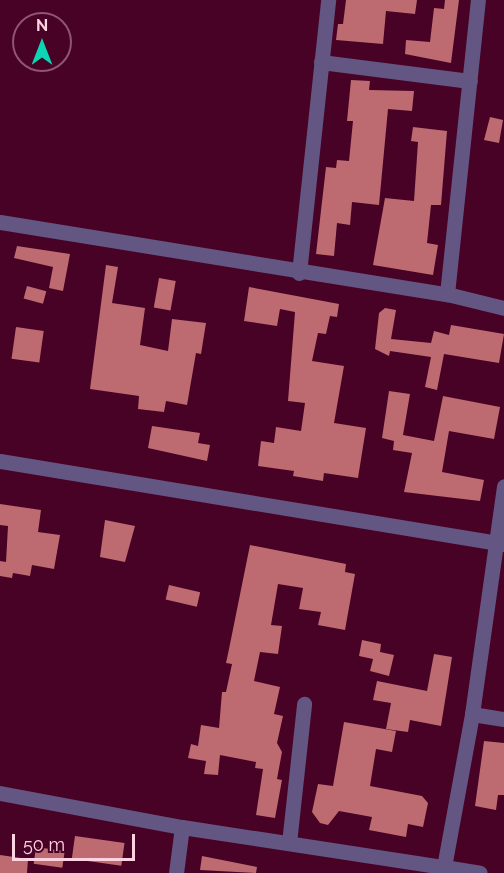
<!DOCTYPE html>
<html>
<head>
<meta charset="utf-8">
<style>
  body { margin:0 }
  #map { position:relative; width:504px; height:873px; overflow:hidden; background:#480226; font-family:Raleway,sans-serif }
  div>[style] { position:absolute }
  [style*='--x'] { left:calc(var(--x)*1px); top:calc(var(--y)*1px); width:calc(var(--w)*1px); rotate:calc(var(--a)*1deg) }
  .building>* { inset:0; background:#bd6b70; transform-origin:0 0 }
  .minor>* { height:15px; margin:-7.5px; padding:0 7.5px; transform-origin:7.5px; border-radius:7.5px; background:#635683 }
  span { translate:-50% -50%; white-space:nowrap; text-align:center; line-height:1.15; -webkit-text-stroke:6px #480226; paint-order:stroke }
  .north { position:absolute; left:12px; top:12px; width:60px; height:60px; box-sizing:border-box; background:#480226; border:2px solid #915571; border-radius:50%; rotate:0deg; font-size:16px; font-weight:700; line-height:24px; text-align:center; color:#fed2e1 }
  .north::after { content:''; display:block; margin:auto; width:21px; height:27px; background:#0cd5b5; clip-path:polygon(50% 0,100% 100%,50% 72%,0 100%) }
  .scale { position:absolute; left:12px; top:834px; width:123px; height:27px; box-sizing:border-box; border:3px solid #fed2e1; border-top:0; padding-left:8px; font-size:18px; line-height:21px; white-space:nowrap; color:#fed2e1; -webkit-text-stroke:4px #480226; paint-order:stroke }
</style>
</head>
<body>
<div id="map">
  <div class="building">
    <div style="clip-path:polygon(346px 0,417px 0,415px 14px,386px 11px,383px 44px,336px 40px,338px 24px,343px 24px)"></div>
    <div style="clip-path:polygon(445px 0,459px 0,451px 63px,405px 54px,406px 40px,430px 42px,434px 8px,444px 9px)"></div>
    <div style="clip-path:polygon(351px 80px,370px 81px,369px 90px,414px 91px,412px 111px,388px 109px,379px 205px,352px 202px,350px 225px,337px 223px,334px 256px,316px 254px,326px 167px,336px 168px,337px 160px,349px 161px,353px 121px,347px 121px)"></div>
    <div style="clip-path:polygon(490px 117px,503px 120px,499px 143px,484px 140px)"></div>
    <div style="clip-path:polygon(413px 127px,447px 131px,441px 205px,431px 205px,427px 243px,438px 245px,433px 275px,373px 265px,385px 198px,414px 201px,418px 142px,411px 141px)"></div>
    <div style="clip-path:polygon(17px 246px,70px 254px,63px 291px,49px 288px,53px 267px,14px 258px)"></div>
    <div style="clip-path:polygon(106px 265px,118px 267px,112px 303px,145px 308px,140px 345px,168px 351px,172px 319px,206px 323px,201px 354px,196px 353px,187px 405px,166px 401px,164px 412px,138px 409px,139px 396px,90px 389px)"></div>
    <div style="left:159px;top:278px;width:17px;height:30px;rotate:10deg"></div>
    <div style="left:27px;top:286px;width:20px;height:13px;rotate:15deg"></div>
    <div style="clip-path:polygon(249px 287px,339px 304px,337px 317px,330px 316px,326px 334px,318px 333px,312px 361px,344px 366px,334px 423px,366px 428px,358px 478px,324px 473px,323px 481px,293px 476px,294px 471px,258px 466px,261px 441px,274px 443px,276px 427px,301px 431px,305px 403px,288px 401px,295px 312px,280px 309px,277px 326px,244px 321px)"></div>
    <div style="clip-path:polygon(385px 308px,396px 310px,391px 339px,431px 343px,434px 331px,449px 335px,451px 325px,504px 334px,499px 363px,444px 354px,437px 390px,425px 387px,431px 357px,390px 351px,389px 356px,375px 349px,379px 313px)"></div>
    <div style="left:16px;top:327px;width:28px;height:32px;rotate:8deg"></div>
    <div style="clip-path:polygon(389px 391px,410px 394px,403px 435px,434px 441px,443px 396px,500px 407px,494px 439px,449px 431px,442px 472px,484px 480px,480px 501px,404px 492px,412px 453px,393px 450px,394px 441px,382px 438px)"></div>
    <div style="clip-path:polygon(152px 426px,200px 433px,198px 443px,210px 445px,207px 461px,148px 448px)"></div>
    <div style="clip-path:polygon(0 504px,41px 510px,38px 532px,60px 535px,54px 569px,32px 565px,30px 576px,13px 573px,12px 578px,0 576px,0 561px,6px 562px,8px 526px,0 525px)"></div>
    <div style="clip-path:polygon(105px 520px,135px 526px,125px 562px,100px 557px)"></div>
    <div style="clip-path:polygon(250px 545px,346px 564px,345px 572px,355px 574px,345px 630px,318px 625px,321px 612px,299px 609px,303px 588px,278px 584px,271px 625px,282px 626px,278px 654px,260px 652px,254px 681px,280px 687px,274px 714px,283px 716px,277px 743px,282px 752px,277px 779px,282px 780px,275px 818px,256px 815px,263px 769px,255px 768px,256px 762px,220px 755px,218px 775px,204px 774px,206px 761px,188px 758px,191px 744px,198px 746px,201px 725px,219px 728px,222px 692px,226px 692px,232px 664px,226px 663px,229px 649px)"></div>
    <div style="left:169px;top:585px;width:32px;height:15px;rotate:13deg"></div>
    <div style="clip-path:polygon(362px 640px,381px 644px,380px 652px,394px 655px,389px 676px,370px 671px,373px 659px,359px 656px)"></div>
    <div style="clip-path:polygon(434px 654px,452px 657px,441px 726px,410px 720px,408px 732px,386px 729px,391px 703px,373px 700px,377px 681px,427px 691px)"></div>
    <div style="clip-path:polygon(344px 722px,396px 731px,392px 752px,376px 749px,370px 786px,422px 796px,428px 803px,423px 827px,408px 824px,406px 837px,369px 830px,372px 817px,339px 811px,328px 825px,320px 823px,312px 812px,318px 784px,333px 786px)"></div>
    <div style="clip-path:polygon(484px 741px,504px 743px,504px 795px,498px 795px,496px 810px,475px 806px)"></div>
    <div style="left:75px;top:836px;width:50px;height:23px;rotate:8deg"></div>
    <div style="left:36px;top:847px;width:29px;height:17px;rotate:8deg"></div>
    <div style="clip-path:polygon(0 855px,28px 859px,27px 873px,0 873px)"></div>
    <div style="clip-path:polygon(202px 856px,257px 867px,256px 873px,200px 870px)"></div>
  </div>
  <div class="minor">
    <div style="--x:321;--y:62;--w:150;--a:7.3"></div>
    <div style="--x:0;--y:222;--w:453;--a:9.2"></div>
    <div style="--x:447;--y:294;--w:59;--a:13.8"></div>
    <div style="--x:299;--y:273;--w:275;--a:-83.9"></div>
    <div style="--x:447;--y:294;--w:296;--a:-84"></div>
    <div style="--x:0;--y:461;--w:511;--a:9.35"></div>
    <div style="--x:472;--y:714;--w:32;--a:9"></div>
    <div style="--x:0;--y:793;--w:185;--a:10.6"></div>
    <div style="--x:182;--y:827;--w:265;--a:8.7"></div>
    <div style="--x:444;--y:867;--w:156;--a:-79.6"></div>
    <div style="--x:472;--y:714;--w:230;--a:-82"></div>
    <div style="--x:289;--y:843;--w:140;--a:-83.8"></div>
    <div style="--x:444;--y:867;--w:36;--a:9"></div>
    <div style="--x:176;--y:873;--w:46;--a:-82.6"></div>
  </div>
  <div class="north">N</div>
  <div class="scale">50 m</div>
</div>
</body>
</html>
